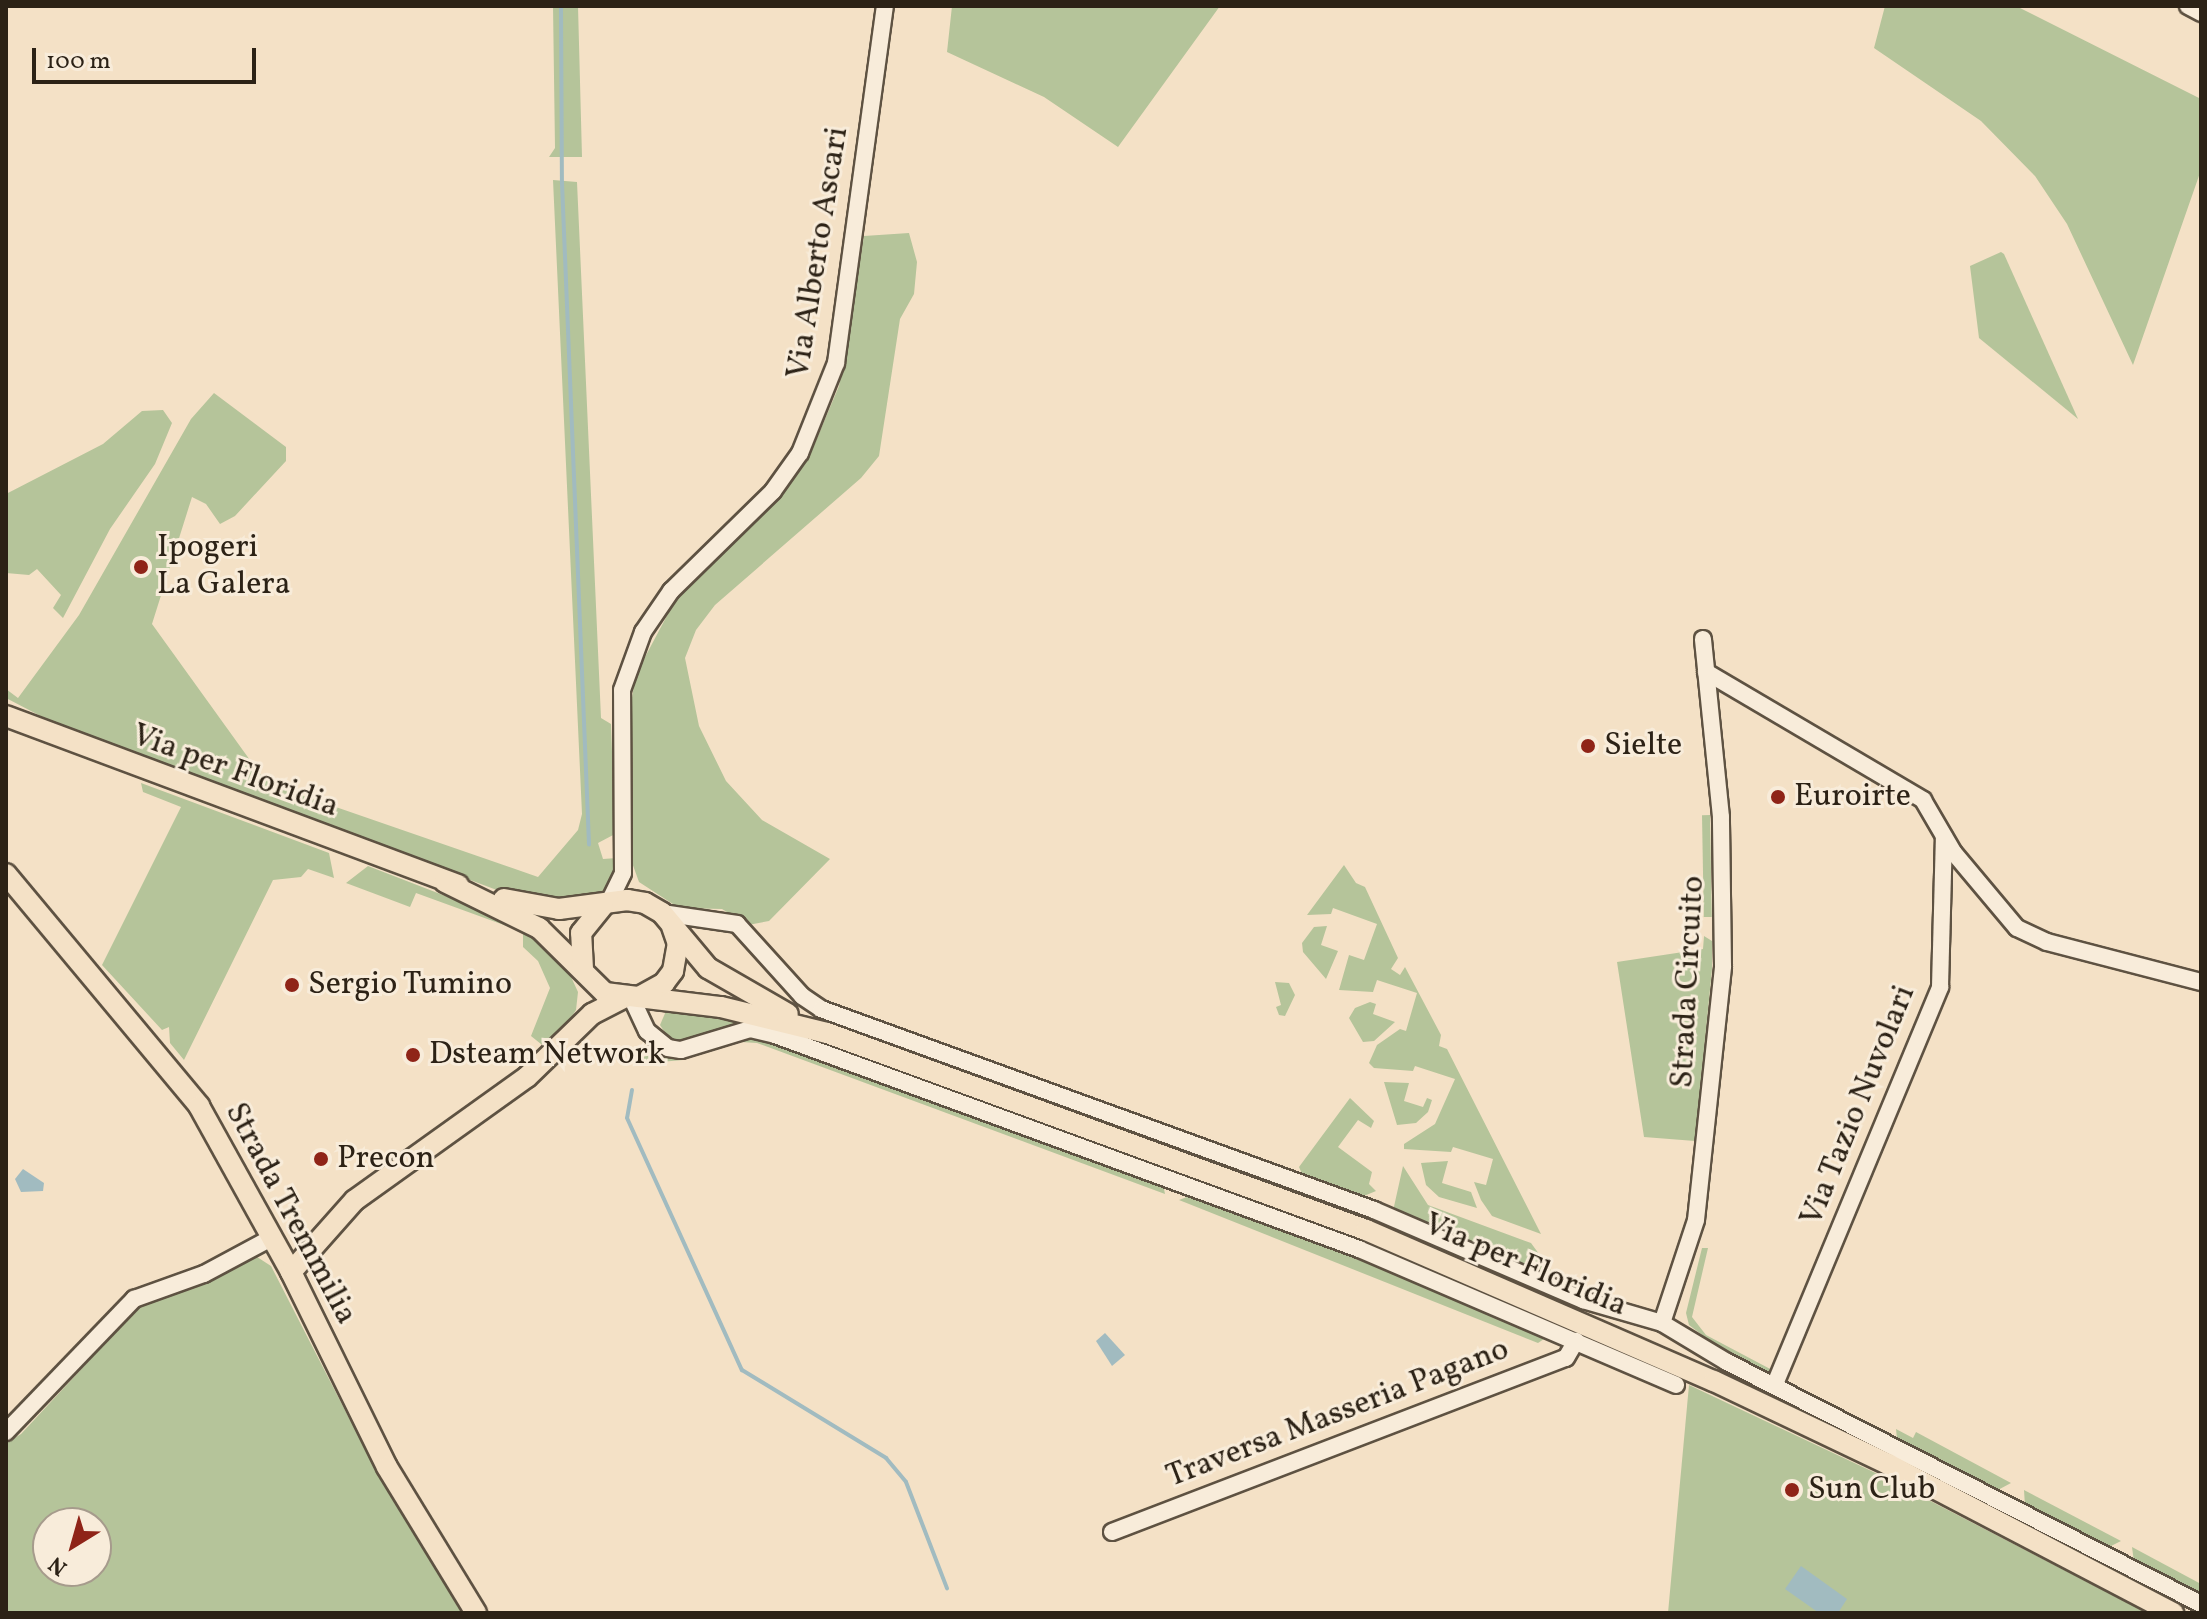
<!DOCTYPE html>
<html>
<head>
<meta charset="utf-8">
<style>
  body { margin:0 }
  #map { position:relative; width:2207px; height:1619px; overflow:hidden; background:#f4e1c6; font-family:Vollkorn,serif }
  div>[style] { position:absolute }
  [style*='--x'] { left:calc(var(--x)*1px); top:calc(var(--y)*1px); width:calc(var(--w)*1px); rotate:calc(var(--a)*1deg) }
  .green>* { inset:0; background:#b5c49a; transform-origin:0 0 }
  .water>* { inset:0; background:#a1bbc0 }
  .stream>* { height:4px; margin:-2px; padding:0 2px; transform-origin:2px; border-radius:2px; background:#a1bbc0 }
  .roads { filter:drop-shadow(2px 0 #5e5242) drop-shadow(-2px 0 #5e5242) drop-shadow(0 2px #5e5242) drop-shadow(0 -2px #5e5242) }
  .minor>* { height:16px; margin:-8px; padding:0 8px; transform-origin:8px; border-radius:8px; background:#f8ecda }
  .major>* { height:20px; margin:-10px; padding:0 10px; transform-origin:10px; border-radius:10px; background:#f4e1c6 }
  .dots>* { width:22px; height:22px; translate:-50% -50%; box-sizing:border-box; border:4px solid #f8ecda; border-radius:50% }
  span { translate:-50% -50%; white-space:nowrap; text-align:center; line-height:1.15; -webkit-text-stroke:6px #f8ecda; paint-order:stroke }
  .street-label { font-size:32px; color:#2c2216 }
  .poi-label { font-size:32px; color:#2c2216 }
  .left { translate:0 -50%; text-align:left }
  .frame { position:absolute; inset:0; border:8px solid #2c2216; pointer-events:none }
  .north { position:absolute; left:32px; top:1507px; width:80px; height:80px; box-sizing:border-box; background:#f8ecda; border:2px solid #a69b8c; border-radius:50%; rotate:217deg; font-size:22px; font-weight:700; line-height:32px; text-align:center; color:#2c2216 }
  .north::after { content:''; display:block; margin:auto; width:28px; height:36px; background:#8f2418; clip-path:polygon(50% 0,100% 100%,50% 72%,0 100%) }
  .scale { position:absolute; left:32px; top:48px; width:224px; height:36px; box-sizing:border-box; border:4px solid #2c2216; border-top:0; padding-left:10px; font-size:24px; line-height:28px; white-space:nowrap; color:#2c2216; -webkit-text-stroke:6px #f8ecda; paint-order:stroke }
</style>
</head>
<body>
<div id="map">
  <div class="green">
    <div style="clip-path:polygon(553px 6px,578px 6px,582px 157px,549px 157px,555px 148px)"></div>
    <div style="clip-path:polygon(952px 6px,1220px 6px,1118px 147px,1044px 97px,947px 52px)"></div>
    <div style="clip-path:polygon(1885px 6px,2016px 6px,2201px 99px,2201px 170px,2133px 365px,2067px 224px,2035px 176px,1981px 121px,1874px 48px)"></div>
    <div style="clip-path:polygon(553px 180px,577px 182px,601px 718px,611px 724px,615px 834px,598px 843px,603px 859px,617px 858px,608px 888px,590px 898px,523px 900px,54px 723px,6px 698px,6px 689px,18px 698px,79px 615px,191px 419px,214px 393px,286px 447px,286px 461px,235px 516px,220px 524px,206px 504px,192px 497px,152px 624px,260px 774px,278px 787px,538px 877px,578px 830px,582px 814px)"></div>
    <div style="clip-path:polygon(909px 233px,917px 262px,914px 294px,900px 319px,879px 456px,861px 478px,715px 605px,696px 630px,685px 658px,699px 726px,726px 781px,762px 820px,830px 859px,769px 921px,748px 925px,722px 909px,679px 908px,639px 882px,630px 857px,630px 709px,636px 674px,678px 595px,778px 496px,810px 455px,839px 386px,864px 236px)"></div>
    <div style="clip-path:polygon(2001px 252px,2004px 254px,2078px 419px,1979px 338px,1970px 266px)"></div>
    <div style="clip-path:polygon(163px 410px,172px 423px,155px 464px,110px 529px,63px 618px,53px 608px,61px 595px,37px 569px,29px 575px,6px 573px,6px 494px,103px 444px,142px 411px)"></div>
    <div style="clip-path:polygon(141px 783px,329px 853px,334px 878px,308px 869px,301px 877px,273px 880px,184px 1060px,170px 1043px,169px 1027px,162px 1030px,102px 965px,181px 807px,143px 792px)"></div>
    <div style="left:1710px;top:815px;width:102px;height:8px;rotate:89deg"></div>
    <div style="clip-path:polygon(1344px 865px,1356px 883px,1365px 887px,1398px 958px,1391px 969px,1400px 975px,1405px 967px,1441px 1035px,1439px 1046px,1447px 1049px,1541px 1234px,1492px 1216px,1481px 1200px,1474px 1182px,1486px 1185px,1493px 1159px,1453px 1147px,1451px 1152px,1404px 1149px,1404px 1144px,1435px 1124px,1455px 1079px,1415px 1066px,1413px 1071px,1374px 1068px,1369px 1063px,1377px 1045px,1400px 1029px,1406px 1031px,1417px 993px,1377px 980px,1373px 992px,1339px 990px,1349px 955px,1364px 960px,1377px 924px,1333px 908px,1331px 914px,1307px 915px)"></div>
    <div style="clip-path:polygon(368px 866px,523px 926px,566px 966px,578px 992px,576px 1010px,561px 1034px,546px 1048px,531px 1036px,550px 988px,538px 961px,523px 947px,523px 932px,416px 893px,410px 907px,346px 883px)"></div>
    <div style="clip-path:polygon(1327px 926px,1321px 945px,1338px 951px,1326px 979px,1303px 952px,1302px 943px,1314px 927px)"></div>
    <div style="clip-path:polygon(1704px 936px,1712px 941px,1712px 969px,1695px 1141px,1644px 1137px,1617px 962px,1703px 949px)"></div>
    <div style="clip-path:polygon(1275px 982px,1289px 983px,1295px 995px,1285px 1016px,1279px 1015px,1276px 1007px,1281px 1005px)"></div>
    <div style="clip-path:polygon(1370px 1002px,1376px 1004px,1373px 1014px,1395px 1022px,1374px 1041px,1363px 1042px,1349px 1018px,1355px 1008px)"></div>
    <div style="clip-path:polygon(675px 1009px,753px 1022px,671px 1042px,660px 1025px,666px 1011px)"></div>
    <div style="clip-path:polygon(739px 1037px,773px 1041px,1163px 1184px,1165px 1194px,757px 1043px,741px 1042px,683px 1060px,648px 1063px,642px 1057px)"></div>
    <div style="clip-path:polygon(1384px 1082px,1409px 1083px,1404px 1101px,1423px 1107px,1427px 1098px,1432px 1100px,1428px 1112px,1416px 1123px,1397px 1125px)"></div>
    <div style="clip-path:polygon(1350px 1098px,1374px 1121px,1371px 1128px,1358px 1120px,1338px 1147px,1372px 1172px,1369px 1184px,1376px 1191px,1359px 1198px,1303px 1176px,1299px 1167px)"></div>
    <div style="clip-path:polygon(1448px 1161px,1442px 1183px,1471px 1192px,1477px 1208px,1439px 1197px,1426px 1185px,1421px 1163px)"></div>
    <div style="clip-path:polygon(1403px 1166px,1428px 1205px,1531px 1243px,1558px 1280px,1393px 1211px)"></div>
    <div style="clip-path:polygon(1195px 1194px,1355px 1258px,1547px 1337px,1538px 1343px,1179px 1200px)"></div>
    <div style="clip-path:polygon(1702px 1248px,1708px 1248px,1692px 1317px,1706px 1335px,1774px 1371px,1771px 1374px,1731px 1357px,1689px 1325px,1686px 1313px)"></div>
    <div style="clip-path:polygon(evenodd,254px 1255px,271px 1266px,350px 1420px,465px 1613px,6px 1613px,6px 1443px,21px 1434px,88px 1362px,136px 1304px,254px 1255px,48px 1523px,96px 1523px,96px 1571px,48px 1571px,48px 1523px)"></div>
    <div style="clip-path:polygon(1689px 1385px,1882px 1476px,2147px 1613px,1668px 1613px)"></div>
    <div style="clip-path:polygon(1896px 1429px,1913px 1438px,1916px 1432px,2011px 1483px,1996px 1491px,1897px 1439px)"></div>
    <div style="clip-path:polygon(2024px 1490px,2121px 1541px,2107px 1548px,2025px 1506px)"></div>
    <div style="clip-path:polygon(2132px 1547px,2201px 1584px,2201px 1597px,2134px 1562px)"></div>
  </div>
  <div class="water">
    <div style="clip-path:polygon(23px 1169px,44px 1183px,43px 1191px,21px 1192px,15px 1179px)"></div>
    <div style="clip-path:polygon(1105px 1333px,1125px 1355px,1112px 1366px,1096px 1341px)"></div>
    <div style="clip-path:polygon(1801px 1566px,1847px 1599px,1838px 1613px,1819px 1613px,1785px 1589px)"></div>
  </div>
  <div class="stream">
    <div style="--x:561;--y:6;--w:177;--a:89.7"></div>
    <div style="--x:562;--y:183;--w:662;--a:87.66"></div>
    <div style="--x:632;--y:1090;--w:28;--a:100"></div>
    <div style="--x:627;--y:1118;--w:277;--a:65.5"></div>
    <div style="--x:742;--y:1370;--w:169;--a:31.4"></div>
    <div style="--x:886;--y:1458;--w:31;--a:50"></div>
    <div style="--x:906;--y:1482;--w:114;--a:68.9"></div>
  </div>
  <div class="roads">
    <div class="minor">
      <div style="--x:2188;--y:6;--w:15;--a:28"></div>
      <div style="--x:1706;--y:672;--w:252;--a:30.5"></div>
      <div style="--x:1923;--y:800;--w:61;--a:59.7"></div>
      <div style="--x:1954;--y:853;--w:98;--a:50"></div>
      <div style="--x:2017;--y:928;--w:33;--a:25"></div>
      <div style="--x:2047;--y:942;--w:159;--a:14.6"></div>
      <div style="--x:608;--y:904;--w:34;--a:-64"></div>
      <div style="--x:623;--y:873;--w:183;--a:-90.3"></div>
      <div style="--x:622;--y:690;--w:62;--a:-70.1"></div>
      <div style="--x:643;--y:632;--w:50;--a:-55.7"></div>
      <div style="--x:671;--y:591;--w:143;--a:-44.4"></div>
      <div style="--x:773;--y:491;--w:47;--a:-54.6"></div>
      <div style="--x:800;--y:453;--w:97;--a:-68.2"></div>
      <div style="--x:836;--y:363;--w:360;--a:-82.2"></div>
      <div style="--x:662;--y:913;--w:76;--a:8.3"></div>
      <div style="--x:737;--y:924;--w:97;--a:47.9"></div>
      <div style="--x:802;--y:996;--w:23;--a:34"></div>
      <div style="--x:821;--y:1009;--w:588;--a:19.97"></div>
      <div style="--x:1374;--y:1210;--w:228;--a:23.3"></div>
      <div style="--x:1583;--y:1300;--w:82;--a:16.2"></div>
      <div style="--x:1662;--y:1323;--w:76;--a:31"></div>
      <div style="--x:1727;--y:1362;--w:532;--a:27.05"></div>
      <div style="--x:632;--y:999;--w:35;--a:65"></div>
      <div style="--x:647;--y:1031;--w:27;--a:39"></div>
      <div style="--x:668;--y:1048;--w:13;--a:9"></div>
      <div style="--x:681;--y:1050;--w:72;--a:-16.9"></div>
      <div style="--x:750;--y:1029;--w:26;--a:13"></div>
      <div style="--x:775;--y:1035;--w:622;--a:20.12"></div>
      <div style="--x:1359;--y:1249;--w:345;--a:23.2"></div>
      <div style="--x:1662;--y:1323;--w:108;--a:-71.7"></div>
      <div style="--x:1696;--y:1220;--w:255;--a:-83.9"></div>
      <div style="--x:1723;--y:966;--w:149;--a:-90.8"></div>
      <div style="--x:1721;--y:817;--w:179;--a:-95.8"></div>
      <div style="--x:1775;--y:1384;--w:430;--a:-67.4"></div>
      <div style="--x:1940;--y:987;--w:150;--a:-88.5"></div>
      <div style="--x:6;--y:1432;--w:185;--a:-46.1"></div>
      <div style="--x:134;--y:1299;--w:74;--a:-19.7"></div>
      <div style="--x:204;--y:1274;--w:76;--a:-28.2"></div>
      <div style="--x:1112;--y:1532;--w:486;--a:-21"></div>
      <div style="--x:1566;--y:1358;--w:20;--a:-60"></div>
    </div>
    <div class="major">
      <div style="--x:6;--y:716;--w:483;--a:20.5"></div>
      <div style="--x:6;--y:874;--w:302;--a:50.2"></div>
      <div style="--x:199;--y:1106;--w:190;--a:61"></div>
      <div style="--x:291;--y:1272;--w:217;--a:63.8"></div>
      <div style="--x:387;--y:1467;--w:171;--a:58.6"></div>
      <div style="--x:445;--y:882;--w:105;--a:26.1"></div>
      <div style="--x:539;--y:928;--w:93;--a:44.6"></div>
      <div style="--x:605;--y:993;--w:117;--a:6.9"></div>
      <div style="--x:721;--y:1007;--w:109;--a:13.8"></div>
      <div style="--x:827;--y:1033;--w:574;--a:20.08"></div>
      <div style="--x:1366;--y:1230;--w:379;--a:23.5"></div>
      <div style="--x:1714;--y:1381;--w:193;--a:25.5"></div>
      <div style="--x:1888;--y:1464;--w:322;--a:27.6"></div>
      <div style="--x:504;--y:899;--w:56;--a:10.3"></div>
      <div style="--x:559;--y:909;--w:69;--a:-7.5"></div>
      <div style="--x:627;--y:900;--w:18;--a:9"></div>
      <div style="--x:645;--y:903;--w:20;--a:30"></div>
      <div style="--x:662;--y:913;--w:72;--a:50.1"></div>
      <div style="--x:708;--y:968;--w:92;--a:29.9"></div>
      <div style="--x:583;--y:969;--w:36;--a:-93"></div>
      <div style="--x:581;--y:933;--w:35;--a:-51"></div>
      <div style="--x:639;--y:997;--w:29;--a:-29"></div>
      <div style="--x:664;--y:983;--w:15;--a:-53"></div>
      <div style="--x:673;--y:971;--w:27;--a:-80"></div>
      <div style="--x:678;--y:944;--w:18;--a:-109"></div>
      <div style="--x:291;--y:1272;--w:96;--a:-48.4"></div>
      <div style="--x:355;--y:1200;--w:211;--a:-35.6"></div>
      <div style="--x:527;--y:1077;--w:91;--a:-44.1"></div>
      <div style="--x:592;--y:1014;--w:36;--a:-27"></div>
    </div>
  </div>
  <div class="dots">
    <div style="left:141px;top:567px;background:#8f2418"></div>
    <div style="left:1588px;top:746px;background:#8f2418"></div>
    <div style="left:1778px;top:797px;background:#8f2418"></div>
    <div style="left:292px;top:985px;background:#8f2418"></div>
    <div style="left:413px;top:1055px;background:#8f2418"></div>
    <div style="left:321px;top:1159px;background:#8f2418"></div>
    <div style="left:1792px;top:1490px;background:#8f2418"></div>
  </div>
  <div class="street-label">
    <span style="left:819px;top:253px;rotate:-81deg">Via Alberto Ascari</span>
    <span style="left:235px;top:772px;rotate:20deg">Via per Floridia</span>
    <span style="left:1689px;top:982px;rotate:-87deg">Strada Circuito</span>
    <span style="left:1859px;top:1106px;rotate:-68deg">Via Tazio Nuvolari</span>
    <span style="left:290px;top:1214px;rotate:62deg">Strada Tremmilia</span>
    <span style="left:1525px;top:1266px;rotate:23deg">Via per Floridia</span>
    <span style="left:1338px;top:1414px;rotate:-21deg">Traversa Masseria Pagano</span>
  </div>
  <div class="poi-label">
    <span class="left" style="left:157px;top:567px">Ipogeri<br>La Galera</span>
    <span class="left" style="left:1604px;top:746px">Sielte</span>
    <span class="left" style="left:1794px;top:797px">Euroirte</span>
    <span class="left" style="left:308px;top:985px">Sergio Tumino</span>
    <span class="left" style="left:429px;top:1055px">Dsteam Network</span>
    <span class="left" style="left:337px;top:1159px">Precon</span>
    <span class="left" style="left:1808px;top:1490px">Sun Club</span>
  </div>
  <div class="frame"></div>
  <div class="north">N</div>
  <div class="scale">100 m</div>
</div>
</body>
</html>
